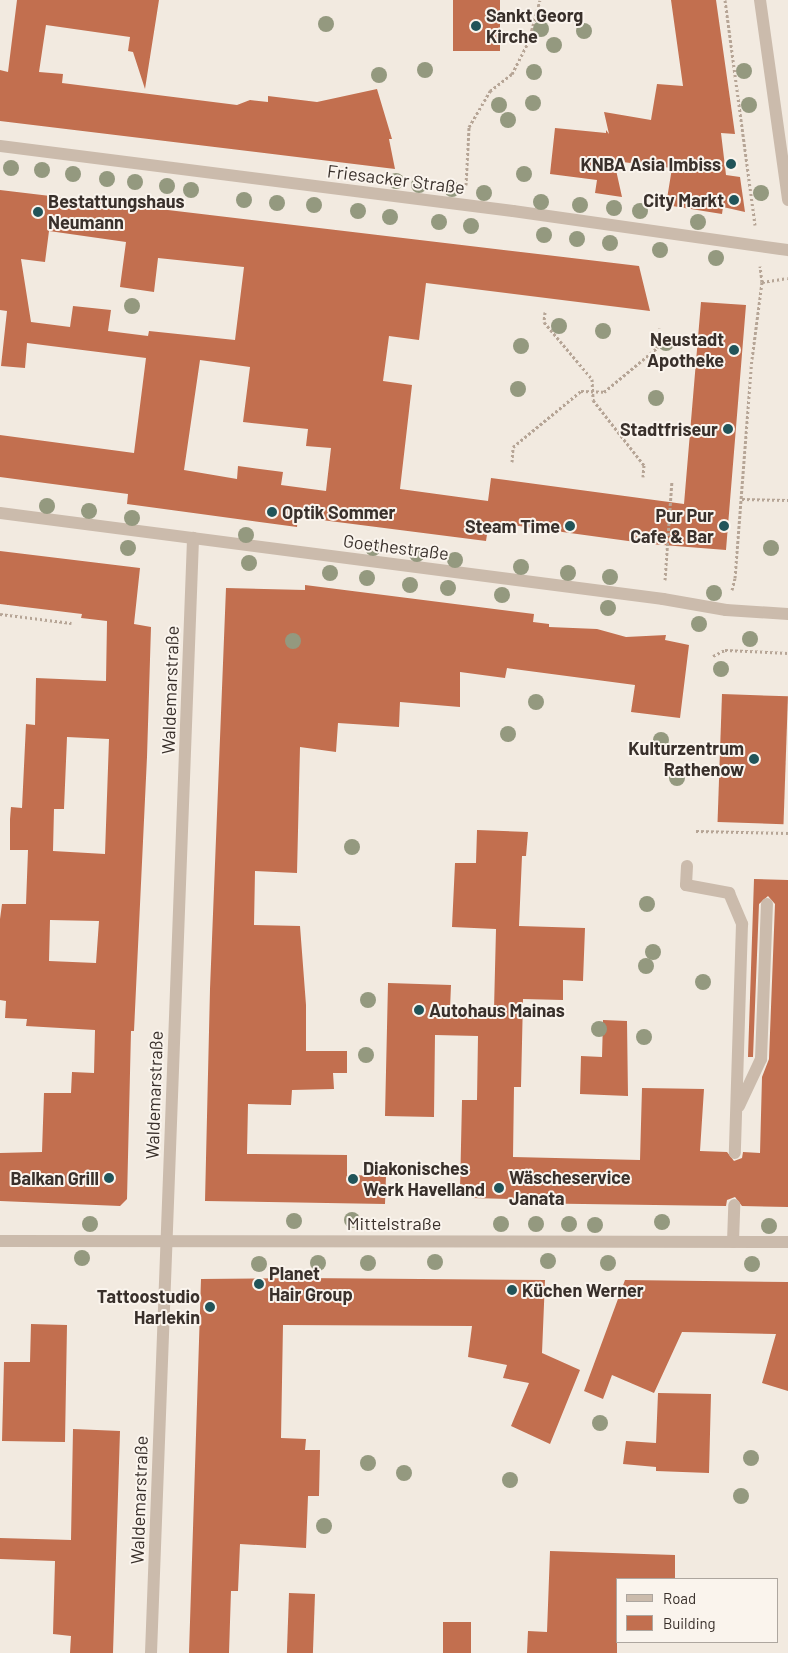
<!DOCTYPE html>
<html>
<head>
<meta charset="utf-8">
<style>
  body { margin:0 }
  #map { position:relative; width:788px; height:1653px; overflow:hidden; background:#f2eae0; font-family:Barlow,sans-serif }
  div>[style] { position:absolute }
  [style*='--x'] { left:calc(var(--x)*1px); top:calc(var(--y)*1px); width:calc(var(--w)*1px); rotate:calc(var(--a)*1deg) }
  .building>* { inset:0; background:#c26f4f; transform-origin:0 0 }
  .path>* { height:3px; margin-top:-1.5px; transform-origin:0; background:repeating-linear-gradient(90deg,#b6a596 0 2.5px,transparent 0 5px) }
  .lane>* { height:12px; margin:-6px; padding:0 6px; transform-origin:6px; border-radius:6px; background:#cbbbac }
  .street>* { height:12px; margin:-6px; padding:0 6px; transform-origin:6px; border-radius:6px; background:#cbbbac }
  .trees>* { width:16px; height:16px; margin:-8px; border-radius:50%; background:#94997f }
  .dots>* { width:14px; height:14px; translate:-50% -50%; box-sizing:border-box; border:2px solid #faf4ed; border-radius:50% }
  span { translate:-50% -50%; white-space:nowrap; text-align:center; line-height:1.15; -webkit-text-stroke:4px #faf4ed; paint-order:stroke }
  .poi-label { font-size:18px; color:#39302b; font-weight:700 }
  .left { translate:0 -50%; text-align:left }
  .right { translate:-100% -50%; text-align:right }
  .street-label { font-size:18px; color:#39302b }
  .legend { position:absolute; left:616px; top:1578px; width:162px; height:65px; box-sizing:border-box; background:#faf4ed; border:1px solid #ada69f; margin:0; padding:6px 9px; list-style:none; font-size:15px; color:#39302b }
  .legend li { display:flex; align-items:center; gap:10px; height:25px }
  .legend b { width:25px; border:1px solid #ada69f }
</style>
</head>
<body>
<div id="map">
  <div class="building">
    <div style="clip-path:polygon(17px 0,159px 0,145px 89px,133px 52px,128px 51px,130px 37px,46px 25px,39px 72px,63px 74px,62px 83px,237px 105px,250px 100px,268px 102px,268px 96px,317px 102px,377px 89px,392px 139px,389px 139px,395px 169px,0 121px,0 70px,8px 72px)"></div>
    <div style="left:453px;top:0;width:47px;height:51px"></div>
    <div style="clip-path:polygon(671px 0,716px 0,735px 134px,721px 133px,726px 175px,740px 177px,745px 212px,723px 207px,722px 214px,666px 205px,672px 168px,614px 161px,622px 197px,595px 193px,597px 180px,550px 174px,555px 128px,606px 133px,606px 130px,609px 134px,604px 112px,651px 120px,657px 84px,683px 86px)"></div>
    <div style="clip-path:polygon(evenodd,0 190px,639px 266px,650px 311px,426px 283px,419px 340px,389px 336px,383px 381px,412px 385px,400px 489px,488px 501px,491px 478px,684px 504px,701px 302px,746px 305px,726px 550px,650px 544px,489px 522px,486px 541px,298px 517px,297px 527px,127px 504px,128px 494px,0 477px,0 435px,134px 453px,146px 358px,27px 343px,25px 368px,1px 366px,7px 311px,0 310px,0 190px,49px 231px,126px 242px,120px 287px,154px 292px,158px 258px,244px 267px,235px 340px,149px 331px,148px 336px,108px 331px,111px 310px,73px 306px,70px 327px,31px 322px,21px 259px,45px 262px,49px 231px,0 190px,200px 360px,250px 367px,243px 422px,308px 429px,306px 446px,331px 448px,326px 491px,281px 485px,283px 472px,238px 466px,237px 479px,184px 470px,200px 360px)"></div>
    <div style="clip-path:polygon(evenodd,0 551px,140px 568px,134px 624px,151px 627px,147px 757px,134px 1031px,131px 1031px,127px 1199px,120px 1206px,0 1201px,0 1153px,42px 1152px,44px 1093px,71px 1093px,72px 1072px,94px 1073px,95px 1030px,26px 1026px,27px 1019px,5px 1018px,6px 1001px,0 1000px,0 919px,2px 904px,26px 904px,28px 850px,10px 850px,10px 819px,11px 807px,22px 808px,26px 724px,35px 725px,36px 678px,106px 681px,107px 621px,81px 618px,82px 614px,0 604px,0 551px,67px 737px,109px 739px,105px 854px,53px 851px,54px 809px,64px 809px,67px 737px,0 551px,50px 920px,99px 921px,96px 963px,49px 961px,50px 920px)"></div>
    <div style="clip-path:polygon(305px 585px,534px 614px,533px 622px,549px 624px,549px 627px,597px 629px,626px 637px,666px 635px,665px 640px,689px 645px,680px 718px,631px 712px,635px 685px,507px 668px,505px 678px,460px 672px,460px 707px,400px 702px,399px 727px,338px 723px,336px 752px,300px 747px,297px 873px,255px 871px,254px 925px,300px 926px,306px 1005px,306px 1051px,347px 1051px,347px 1073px,333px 1073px,334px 1089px,292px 1090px,291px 1105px,248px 1104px,247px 1154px,347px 1155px,347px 1175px,386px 1176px,385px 1204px,205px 1201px,210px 989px,226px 588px,305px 590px)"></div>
    <div style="left:722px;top:694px;width:66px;height:128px;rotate:2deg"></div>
    <div style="clip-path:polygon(477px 830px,528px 832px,526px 856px,522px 856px,519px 926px,585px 928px,583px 981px,563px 980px,563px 1000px,523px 999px,521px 1087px,514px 1087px,513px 1157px,640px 1160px,642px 1088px,704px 1089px,700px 1151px,727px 1152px,734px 1161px,742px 1158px,743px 1152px,760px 1153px,762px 1077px,769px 1059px,775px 904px,768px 896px,759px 904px,753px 1057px,748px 1057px,754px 879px,788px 880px,788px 1207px,742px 1206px,735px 1197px,727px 1200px,726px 1206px,512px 1203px,512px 1199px,471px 1198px,471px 1191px,460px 1191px,462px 1100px,477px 1100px,478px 1036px,435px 1035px,434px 1117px,385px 1116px,388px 983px,451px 985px,450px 1009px,494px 1009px,496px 929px,452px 927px,455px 863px,476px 863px)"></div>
    <div style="clip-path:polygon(603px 1020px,627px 1021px,628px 1096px,580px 1094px,581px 1056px,602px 1057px)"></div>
    <div style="clip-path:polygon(301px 1278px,545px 1280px,542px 1353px,580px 1370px,550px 1444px,511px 1426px,529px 1383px,503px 1378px,507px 1365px,468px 1357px,472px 1326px,283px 1325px,281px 1438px,306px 1439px,305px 1450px,320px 1450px,319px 1496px,308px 1496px,306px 1548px,240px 1544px,238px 1591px,231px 1591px,229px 1653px,189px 1653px,201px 1279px)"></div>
    <div style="clip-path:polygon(625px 1280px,788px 1282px,788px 1391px,762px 1383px,776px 1334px,682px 1332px,654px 1393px,612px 1375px,603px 1399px,584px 1391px)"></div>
    <div style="clip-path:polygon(31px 1324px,67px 1325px,65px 1442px,2px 1441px,4px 1362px,30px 1362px)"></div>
    <div style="clip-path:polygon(658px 1393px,711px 1394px,709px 1473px,656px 1471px,656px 1467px,623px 1464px,626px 1441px,656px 1443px)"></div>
    <div style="clip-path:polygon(73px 1429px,120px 1431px,113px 1653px,70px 1653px,71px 1636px,53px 1634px,55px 1561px,0 1559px,0 1538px,71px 1540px)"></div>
    <div style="clip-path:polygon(550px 1551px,675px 1555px,675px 1579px,617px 1579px,617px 1653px,527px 1653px,528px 1631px,547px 1632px)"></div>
    <div style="left:289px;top:1593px;width:26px;height:60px;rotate:2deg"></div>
    <div style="left:443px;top:1622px;width:28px;height:31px"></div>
  </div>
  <div class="path">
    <div style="--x:725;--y:0;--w:227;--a:82.4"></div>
    <div style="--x:466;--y:185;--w:58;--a:-87"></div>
    <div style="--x:469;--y:127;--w:42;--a:-59.7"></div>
    <div style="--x:490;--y:91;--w:28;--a:-38"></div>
    <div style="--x:512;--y:74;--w:38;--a:-63"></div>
    <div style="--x:529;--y:40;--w:41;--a:-74.6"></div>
    <div style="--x:762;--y:282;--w:26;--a:-9"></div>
    <div style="--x:545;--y:312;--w:10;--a:96"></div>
    <div style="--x:544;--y:322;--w:75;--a:49.9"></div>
    <div style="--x:592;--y:379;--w:21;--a:87"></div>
    <div style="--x:593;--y:400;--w:83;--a:51.9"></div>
    <div style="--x:644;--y:465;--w:12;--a:95"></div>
    <div style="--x:512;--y:462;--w:15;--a:-86"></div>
    <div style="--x:513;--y:447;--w:88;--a:-39.5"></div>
    <div style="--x:581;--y:391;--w:23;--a:2"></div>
    <div style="--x:604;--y:392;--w:69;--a:-39.7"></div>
    <div style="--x:657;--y:348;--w:20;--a:-84"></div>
    <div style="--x:742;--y:499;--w:46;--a:1.2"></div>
    <div style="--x:665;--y:580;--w:99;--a:-86"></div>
    <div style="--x:732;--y:590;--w:12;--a:-76"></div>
    <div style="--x:735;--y:578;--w:220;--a:-85.6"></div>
    <div style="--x:752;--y:359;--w:78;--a:-82.6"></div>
    <div style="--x:762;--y:282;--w:16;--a:-97"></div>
    <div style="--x:0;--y:614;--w:72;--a:7.2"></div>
    <div style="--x:713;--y:656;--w:13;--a:-27"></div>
    <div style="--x:725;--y:650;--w:63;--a:2.7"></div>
    <div style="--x:696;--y:831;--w:92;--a:1.2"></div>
  </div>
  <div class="lane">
    <div style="--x:687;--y:866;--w:19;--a:93"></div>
    <div style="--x:686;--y:885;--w:44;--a:10.5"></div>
    <div style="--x:729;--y:893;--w:34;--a:67"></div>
    <div style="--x:742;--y:924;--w:229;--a:91.8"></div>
    <div style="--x:739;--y:1106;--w:52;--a:-64.9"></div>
    <div style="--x:761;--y:1059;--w:155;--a:-87.8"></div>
    <div style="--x:733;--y:1242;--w:37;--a:-88"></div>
  </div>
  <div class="street">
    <div style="--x:760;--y:0;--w:202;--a:82"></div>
    <div style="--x:0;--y:146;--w:517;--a:7.22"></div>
    <div style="--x:513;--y:211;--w:278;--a:8.1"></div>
    <div style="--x:0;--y:513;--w:669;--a:7.39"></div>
    <div style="--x:663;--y:599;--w:64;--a:9.9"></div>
    <div style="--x:726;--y:610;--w:62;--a:3.7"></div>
    <div style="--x:0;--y:1241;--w:788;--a:0.07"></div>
    <div style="--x:151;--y:1653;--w:1116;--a:-87.84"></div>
  </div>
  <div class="trees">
    <div style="left:326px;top:24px"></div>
    <div style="left:541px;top:29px"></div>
    <div style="left:584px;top:31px"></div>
    <div style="left:554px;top:45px"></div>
    <div style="left:425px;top:70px"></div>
    <div style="left:744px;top:71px"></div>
    <div style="left:534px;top:72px"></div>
    <div style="left:379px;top:75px"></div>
    <div style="left:533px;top:103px"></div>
    <div style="left:499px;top:105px"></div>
    <div style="left:749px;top:105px"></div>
    <div style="left:508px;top:120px"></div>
    <div style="left:11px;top:168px"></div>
    <div style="left:42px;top:170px"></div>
    <div style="left:73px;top:174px"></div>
    <div style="left:524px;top:174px"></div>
    <div style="left:107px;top:179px"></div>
    <div style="left:396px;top:181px"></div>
    <div style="left:135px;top:182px"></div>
    <div style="left:419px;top:185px"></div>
    <div style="left:167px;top:186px"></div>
    <div style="left:452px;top:189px"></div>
    <div style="left:191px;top:190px"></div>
    <div style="left:484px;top:193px"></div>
    <div style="left:761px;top:193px"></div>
    <div style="left:244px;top:200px"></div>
    <div style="left:541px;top:202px"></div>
    <div style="left:277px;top:203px"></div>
    <div style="left:314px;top:205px"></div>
    <div style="left:580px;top:205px"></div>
    <div style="left:614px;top:208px"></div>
    <div style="left:358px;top:211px"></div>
    <div style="left:640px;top:211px"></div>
    <div style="left:390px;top:217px"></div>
    <div style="left:439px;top:222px"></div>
    <div style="left:698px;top:222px"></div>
    <div style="left:471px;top:226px"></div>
    <div style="left:544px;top:235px"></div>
    <div style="left:577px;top:239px"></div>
    <div style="left:610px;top:243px"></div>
    <div style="left:660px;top:250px"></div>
    <div style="left:716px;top:258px"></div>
    <div style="left:132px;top:306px"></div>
    <div style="left:559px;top:326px"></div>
    <div style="left:603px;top:331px"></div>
    <div style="left:666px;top:343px"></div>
    <div style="left:521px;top:346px"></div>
    <div style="left:518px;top:389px"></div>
    <div style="left:656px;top:398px"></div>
    <div style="left:47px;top:506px"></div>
    <div style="left:89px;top:511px"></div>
    <div style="left:132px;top:518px"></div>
    <div style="left:246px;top:535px"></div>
    <div style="left:128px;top:548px"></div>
    <div style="left:373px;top:548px"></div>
    <div style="left:771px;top:548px"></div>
    <div style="left:417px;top:554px"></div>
    <div style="left:455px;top:560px"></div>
    <div style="left:249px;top:563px"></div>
    <div style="left:521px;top:567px"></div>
    <div style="left:330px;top:573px"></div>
    <div style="left:568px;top:573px"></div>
    <div style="left:610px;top:577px"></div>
    <div style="left:367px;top:578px"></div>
    <div style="left:410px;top:585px"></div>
    <div style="left:448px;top:588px"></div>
    <div style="left:714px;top:593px"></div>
    <div style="left:502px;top:595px"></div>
    <div style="left:608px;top:608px"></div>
    <div style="left:699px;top:624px"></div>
    <div style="left:750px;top:639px"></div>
    <div style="left:293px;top:641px"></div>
    <div style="left:721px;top:669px"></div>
    <div style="left:536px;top:702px"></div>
    <div style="left:508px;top:734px"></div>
    <div style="left:661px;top:740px"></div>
    <div style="left:677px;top:778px"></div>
    <div style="left:352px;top:847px"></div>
    <div style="left:647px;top:904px"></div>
    <div style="left:653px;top:952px"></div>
    <div style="left:646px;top:966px"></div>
    <div style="left:703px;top:982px"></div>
    <div style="left:368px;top:1000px"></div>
    <div style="left:599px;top:1029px"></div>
    <div style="left:644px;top:1037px"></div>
    <div style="left:366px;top:1055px"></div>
    <div style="left:352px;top:1220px"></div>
    <div style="left:294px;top:1221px"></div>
    <div style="left:662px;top:1222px"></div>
    <div style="left:90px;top:1224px"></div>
    <div style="left:501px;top:1224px"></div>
    <div style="left:536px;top:1224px"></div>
    <div style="left:569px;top:1224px"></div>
    <div style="left:595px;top:1225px"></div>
    <div style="left:769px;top:1226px"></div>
    <div style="left:82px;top:1258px"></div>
    <div style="left:548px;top:1261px"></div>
    <div style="left:435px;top:1262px"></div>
    <div style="left:318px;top:1263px"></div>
    <div style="left:368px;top:1263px"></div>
    <div style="left:608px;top:1263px"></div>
    <div style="left:259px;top:1264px"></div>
    <div style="left:752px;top:1264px"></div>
    <div style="left:600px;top:1423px"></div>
    <div style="left:751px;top:1458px"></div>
    <div style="left:368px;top:1463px"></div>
    <div style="left:404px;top:1473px"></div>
    <div style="left:510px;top:1480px"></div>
    <div style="left:741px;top:1496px"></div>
    <div style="left:324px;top:1526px"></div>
  </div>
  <div class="dots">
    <div style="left:476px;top:26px;background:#215459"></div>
    <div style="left:731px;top:164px;background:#215459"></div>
    <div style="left:734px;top:200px;background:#215459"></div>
    <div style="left:38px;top:212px;background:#215459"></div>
    <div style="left:734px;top:350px;background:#215459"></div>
    <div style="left:728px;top:429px;background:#215459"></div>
    <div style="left:272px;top:512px;background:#215459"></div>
    <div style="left:570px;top:526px;background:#215459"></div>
    <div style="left:724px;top:526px;background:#215459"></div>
    <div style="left:754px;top:759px;background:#215459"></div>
    <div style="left:419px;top:1010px;background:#215459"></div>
    <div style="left:109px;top:1178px;background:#215459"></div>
    <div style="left:353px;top:1179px;background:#215459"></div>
    <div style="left:499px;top:1188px;background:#215459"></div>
    <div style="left:259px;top:1284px;background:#215459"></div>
    <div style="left:512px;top:1290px;background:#215459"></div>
    <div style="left:210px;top:1307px;background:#215459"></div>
  </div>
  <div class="poi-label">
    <span class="left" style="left:486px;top:26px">Sankt Georg<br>Kirche</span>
    <span class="right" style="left:721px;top:164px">KNBA Asia Imbiss</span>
    <span class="right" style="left:724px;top:200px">City Markt</span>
    <span class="left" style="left:48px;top:212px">Bestattungshaus<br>Neumann</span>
    <span class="right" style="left:724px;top:350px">Neustadt<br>Apotheke</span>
    <span class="right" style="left:718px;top:429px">Stadtfriseur</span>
    <span class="left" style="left:282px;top:512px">Optik Sommer</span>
    <span class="right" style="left:714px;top:526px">Pur Pur<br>Cafe &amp; Bar</span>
    <span class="right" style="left:560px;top:526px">Steam Time</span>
    <span class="right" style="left:744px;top:759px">Kulturzentrum<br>Rathenow</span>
    <span class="left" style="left:429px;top:1010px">Autohaus Mainas</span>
    <span class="left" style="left:363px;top:1179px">Diakonisches<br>Werk Havelland</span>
    <span class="right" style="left:99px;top:1178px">Balkan Grill</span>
    <span class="left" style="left:509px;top:1188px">Wäscheservice<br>Janata</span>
    <span class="left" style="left:269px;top:1284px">Planet<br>Hair Group</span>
    <span class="left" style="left:522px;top:1290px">Küchen Werner</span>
    <span class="right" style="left:200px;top:1307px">Tattoostudio<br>Harlekin</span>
  </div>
  <div class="street-label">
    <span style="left:396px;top:179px;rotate:7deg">Friesacker Straße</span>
    <span style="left:396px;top:547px;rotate:7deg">Goethestraße</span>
    <span style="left:170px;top:690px;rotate:-88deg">Waldemarstraße</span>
    <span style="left:154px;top:1095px;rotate:-88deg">Waldemarstraße</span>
    <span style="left:394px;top:1223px">Mittelstraße</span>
    <span style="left:139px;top:1500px;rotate:-88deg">Waldemarstraße</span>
  </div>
  <ul class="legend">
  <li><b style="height:6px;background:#cbbbac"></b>Road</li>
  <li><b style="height:14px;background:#c26f4f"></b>Building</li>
  </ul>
</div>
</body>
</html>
